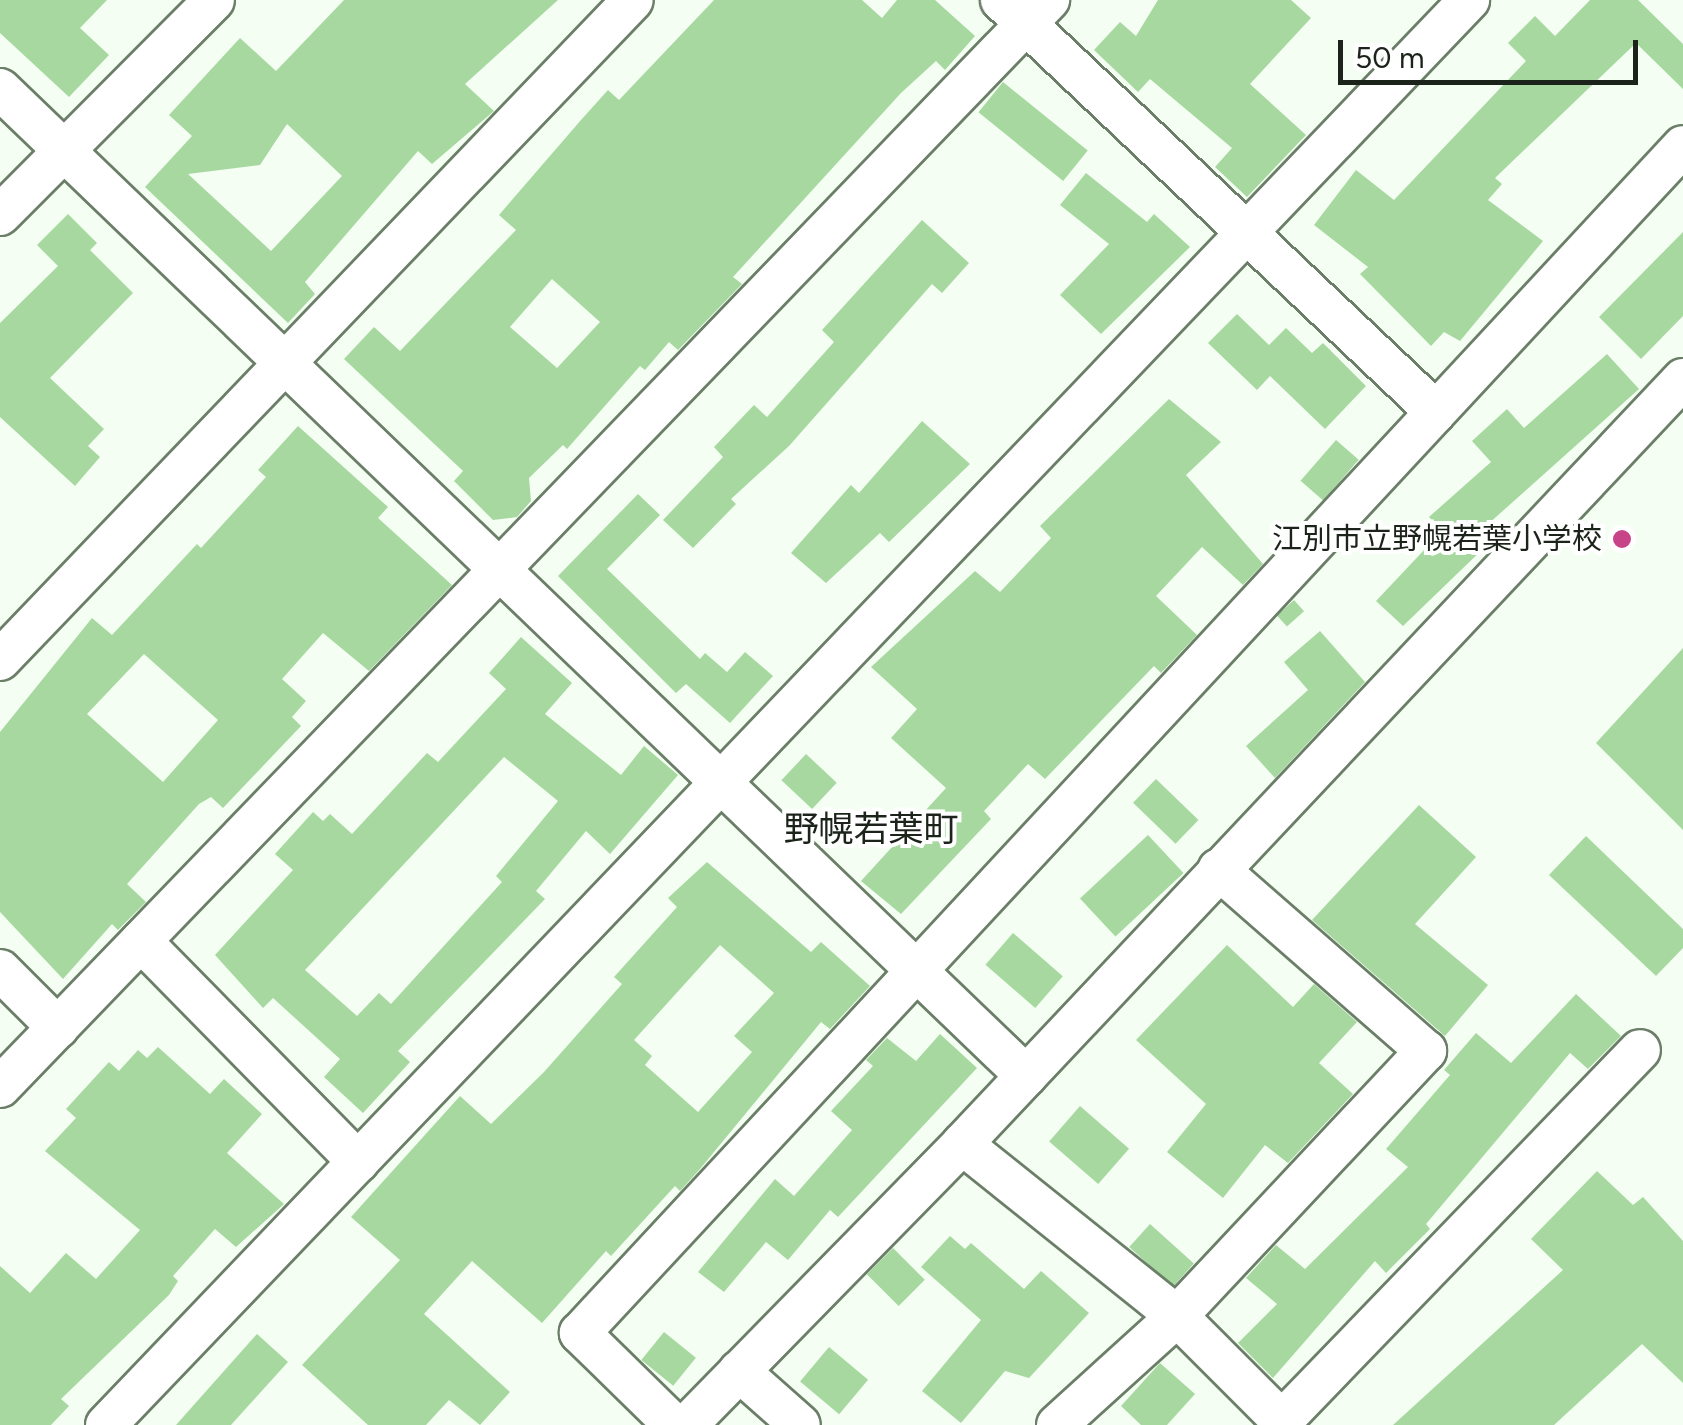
<!DOCTYPE html>
<html>
<head>
<meta charset="utf-8">
<style>
  body { margin:0 }
  #map { position:relative; width:1683px; height:1425px; overflow:hidden; background:#f5fef3; font-family:Figtree,"Noto Sans JP",sans-serif }
  div>[style] { position:absolute }
  [style*='--x'] { left:calc(var(--x)*1px); top:calc(var(--y)*1px); width:calc(var(--w)*1px); rotate:calc(var(--a)*1deg) }
  .building>* { inset:0; background:#a6d8a0; transform-origin:0 0 }
  .roads { filter:drop-shadow(2px 0 #6b7f68) drop-shadow(-2px 0 #6b7f68) drop-shadow(0 2px #6b7f68) drop-shadow(0 -2px #6b7f68) }
  .minor>* { height:40px; margin:-20px; padding:0 20px; transform-origin:20px; border-radius:20px; background:#fff }
  .dots>* { width:28px; height:28px; translate:-50% -50%; box-sizing:border-box; border:5px solid #fff; border-radius:50% }
  span { translate:-50% -50%; white-space:nowrap; text-align:center; line-height:1.15; -webkit-text-stroke:8px #fff; paint-order:stroke }
  .poi-label { font-size:30px; color:#1b231a }
  .right { translate:-100% -50%; text-align:right }
  .quarter-label { font-size:35px; color:#1b231a }
  .scale { position:absolute; left:1338px; top:40px; width:300px; height:45px; box-sizing:border-box; border:5px solid #1b231a; border-top:0; padding-left:12px; font-size:30px; line-height:35px; white-space:nowrap; color:#1b231a; -webkit-text-stroke:8px #fff; paint-order:stroke }
</style>
</head>
<body>
<div id="map">
  <div class="building">
    <div style="clip-path:polygon(0 0,107px 0,80px 28px,109px 55px,69px 97px,0 33px)"></div>
    <div style="clip-path:polygon(evenodd,344px 0,558px 0,465px 84px,494px 111px,432px 164px,418px 151px,305px 282px,315px 294px,288px 323px,145px 187px,192px 136px,169px 115px,240px 38px,276px 71px,344px 0,287px 124px,342px 176px,271px 251px,188px 174px,260px 165px,287px 124px)"></div>
    <div style="clip-path:polygon(evenodd,714px 0,862px 0,882px 18px,897px 0,935px 0,975px 36px,945px 70px,936px 61px,901px 93px,733px 277px,742px 284px,678px 350px,669px 342px,645px 370px,640px 366px,567px 449px,563px 445px,529px 478px,531px 501px,517px 517px,493px 520px,454px 481px,463px 471px,344px 359px,374px 327px,400px 351px,516px 230px,499px 215px,581px 120px,608px 90px,619px 100px,714px 0,552px 279px,600px 322px,557px 368px,510px 327px,552px 279px)"></div>
    <div style="clip-path:polygon(1158px 0,1291px 0,1311px 18px,1250px 84px,1306px 135px,1247px 197px,1215px 167px,1232px 148px,1150px 79px,1138px 92px,1094px 50px,1120px 22px,1136px 36px)"></div>
    <div style="clip-path:polygon(1590px 0,1638px 0,1683px 44px,1683px 89px,1636px 43px,1495px 178px,1502px 184px,1488px 200px,1543px 241px,1460px 341px,1444px 332px,1431px 346px,1360px 274px,1368px 267px,1314px 225px,1356px 170px,1394px 200px,1526px 61px,1508px 43px,1535px 16px,1555px 36px)"></div>
    <div style="left:1003px;top:82px;width:109px;height:39px;rotate:39deg"></div>
    <div style="clip-path:polygon(1086px 173px,1147px 222px,1154px 214px,1190px 247px,1101px 334px,1060px 295px,1109px 244px,1060px 205px)"></div>
    <div style="clip-path:polygon(68px 214px,97px 243px,90px 250px,133px 293px,50px 378px,104px 429px,88px 446px,100px 457px,75px 486px,0 417px,0 323px,58px 266px,37px 245px)"></div>
    <div style="clip-path:polygon(922px 220px,969px 263px,942px 293px,932px 284px,789px 446px,731px 499px,736px 504px,693px 548px,663px 520px,723px 457px,714px 447px,754px 405px,767px 417px,834px 342px,822px 330px)"></div>
    <div style="clip-path:polygon(1683px 232px,1683px 316px,1641px 359px,1599px 317px)"></div>
    <div style="clip-path:polygon(1237px 314px,1269px 345px,1286px 328px,1312px 353px,1323px 343px,1366px 386px,1325px 429px,1270px 376px,1257px 390px,1208px 343px)"></div>
    <div style="clip-path:polygon(1607px 354px,1639px 389px,1477px 534px,1487px 545px,1403px 626px,1376px 601px,1442px 531px,1429px 517px,1491px 462px,1472px 441px,1507px 409px,1524px 428px)"></div>
    <div style="clip-path:polygon(1169px 399px,1221px 442px,1186px 475px,1263px 564px,1243px 585px,1202px 547px,1156px 596px,1197px 635px,1161px 673px,1154px 666px,1045px 779px,1028px 764px,984px 811px,991px 819px,901px 914px,861px 881px,946px 788px,891px 738px,917px 709px,871px 667px,975px 571px,1000px 592px,1051px 538px,1040px 526px)"></div>
    <div style="clip-path:polygon(922px 421px,970px 464px,889px 542px,880px 533px,826px 583px,791px 553px,851px 485px,859px 493px)"></div>
    <div style="clip-path:polygon(evenodd,298px 426px,388px 507px,378px 518px,452px 585px,369px 671px,323px 633px,282px 679px,306px 701px,292px 717px,301px 726px,223px 808px,211px 797px,199px 804px,127px 884px,146px 902px,118px 930px,112px 924px,63px 979px,0 912px,0 732px,92px 618px,112px 635px,197px 544px,201px 548px,266px 477px,258px 470px,298px 426px,144px 654px,218px 720px,163px 782px,87px 714px,144px 654px)"></div>
    <div style="left:1336px;top:440px;width:30px;height:54px;rotate:41deg"></div>
    <div style="clip-path:polygon(638px 494px,660px 515px,607px 569px,700px 659px,705px 653px,727px 672px,745px 652px,773px 676px,730px 723px,686px 684px,676px 693px,558px 576px)"></div>
    <div style="left:1294px;top:600px;width:15px;height:23px;rotate:48deg"></div>
    <div style="clip-path:polygon(1320px 631px,1365px 682px,1275px 778px,1246px 746px,1308px 690px,1284px 662px)"></div>
    <div style="clip-path:polygon(evenodd,521px 637px,572px 683px,545px 714px,621px 775px,644px 746px,678px 775px,610px 854px,586px 831px,536px 891px,545px 899px,398px 1051px,410px 1062px,363px 1113px,324px 1077px,340px 1059px,273px 998px,263px 1008px,215px 955px,293px 870px,275px 854px,313px 812px,323px 821px,330px 814px,352px 834px,427px 753px,438px 762px,506px 689px,489px 673px,521px 637px,504px 757px,558px 801px,496px 876px,502px 882px,391px 1004px,379px 993px,357px 1016px,305px 970px,504px 757px)"></div>
    <div style="clip-path:polygon(1683px 648px,1683px 830px,1596px 743px)"></div>
    <div style="left:806px;top:754px;width:42px;height:36px;rotate:43deg"></div>
    <div style="left:1156px;top:779px;width:59px;height:33px;rotate:44deg"></div>
    <div style="clip-path:polygon(1419px 805px,1476px 857px,1415px 924px,1488px 985px,1445px 1036px,1312px 920px)"></div>
    <div style="left:1148px;top:835px;width:52px;height:93px;rotate:47deg"></div>
    <div style="clip-path:polygon(1586px 836px,1683px 929px,1683px 948px,1656px 976px,1549px 875px)"></div>
    <div style="clip-path:polygon(evenodd,707px 862px,811px 952px,821px 942px,870px 986px,830px 1029px,821px 1022px,700px 1169px,680px 1191px,675px 1186px,611px 1256px,606px 1251px,542px 1323px,472px 1261px,424px 1314px,510px 1392px,480px 1425px,449px 1400px,426px 1425px,368px 1425px,302px 1365px,400px 1260px,351px 1217px,460px 1096px,491px 1124px,544px 1072px,622px 984px,614px 977px,677px 907px,668px 898px,707px 862px,720px 945px,774px 993px,734px 1036px,752px 1052px,698px 1112px,645px 1065px,652px 1056px,634px 1040px,720px 945px)"></div>
    <div style="left:1013px;top:933px;width:66px;height:42px;rotate:41deg"></div>
    <div style="clip-path:polygon(1227px 945px,1293px 1007px,1314px 984px,1357px 1022px,1319px 1063px,1353px 1094px,1288px 1163px,1265px 1145px,1223px 1198px,1167px 1152px,1206px 1104px,1136px 1040px)"></div>
    <div style="clip-path:polygon(1576px 994px,1621px 1036px,1588px 1069px,1570px 1053px,1426px 1224px,1430px 1229px,1386px 1273px,1375px 1261px,1273px 1378px,1238px 1343px,1277px 1304px,1246px 1278px,1276px 1245px,1305px 1269px,1408px 1167px,1386px 1149px,1450px 1075px,1444px 1070px,1476px 1033px,1511px 1063px)"></div>
    <div style="clip-path:polygon(940px 1034px,977px 1068px,838px 1217px,830px 1210px,788px 1260px,766px 1242px,724px 1292px,698px 1272px,775px 1179px,794px 1196px,852px 1130px,831px 1111px,873px 1066px,866px 1060px,887px 1038px,916px 1061px)"></div>
    <div style="clip-path:polygon(158px 1047px,210px 1094px,224px 1079px,262px 1114px,227px 1153px,284px 1204px,236px 1247px,215px 1229px,173px 1276px,178px 1281px,169px 1295px,61px 1399px,69px 1406px,51px 1425px,0 1425px,0 1266px,30px 1293px,66px 1253px,96px 1279px,140px 1230px,45px 1151px,76px 1118px,66px 1109px,109px 1062px,119px 1071px,138px 1050px,147px 1058px)"></div>
    <div style="left:1080px;top:1106px;width:65px;height:47px;rotate:41deg"></div>
    <div style="clip-path:polygon(1597px 1171px,1633px 1205px,1643px 1197px,1683px 1241px,1683px 1383px,1642px 1344px,1554px 1425px,1393px 1425px,1563px 1270px,1531px 1239px)"></div>
    <div style="left:1150px;top:1224px;width:59px;height:31px;rotate:42deg"></div>
    <div style="clip-path:polygon(950px 1236px,965px 1249px,971px 1243px,1024px 1289px,1041px 1271px,1089px 1313px,1029px 1378px,1005px 1371px,961px 1423px,922px 1391px,981px 1320px,921px 1267px)"></div>
    <div style="left:893px;top:1248px;width:45px;height:37px;rotate:45deg"></div>
    <div style="left:664px;top:1332px;width:41px;height:36px;rotate:39deg"></div>
    <div style="clip-path:polygon(257px 1334px,288px 1362px,231px 1425px,176px 1425px)"></div>
    <div style="left:829px;top:1347px;width:51px;height:45px;rotate:40deg"></div>
    <div style="clip-path:polygon(1160px 1363px,1195px 1394px,1167px 1425px,1141px 1425px,1121px 1406px)"></div>
  </div>
  <div class="roads">
    <div class="minor">
      <div style="--x:1001;--y:0;--w:599;--a:43.44"></div>
      <div style="--x:0;--y:89;--w:1424;--a:43.89"></div>
      <div style="--x:0;--y:215;--w:303;--a:-45.1"></div>
      <div style="--x:0;--y:660;--w:914;--a:-46.2"></div>
      <div style="--x:141;--y:941;--w:310;--a:45.5"></div>
      <div style="--x:0;--y:970;--w:82;--a:45"></div>
      <div style="--x:0;--y:1087;--w:1511;--a:-46.02"></div>
      <div style="--x:962;--y:1144;--w:275;--a:38.7"></div>
      <div style="--x:1177;--y:1316;--w:148;--a:45"></div>
      <div style="--x:739;--y:1371;--w:81;--a:41.5"></div>
      <div style="--x:106;--y:1425;--w:1972;--a:-46.27"></div>
      <div style="--x:674;--y:1425;--w:132;--a:-135.6"></div>
      <div style="--x:580;--y:1333;--w:1620;--a:-47.1"></div>
      <div style="--x:687;--y:1425;--w:393;--a:-45.6"></div>
      <div style="--x:962;--y:1144;--w:1051;--a:-46.7"></div>
      <div style="--x:1057;--y:1425;--w:162;--a:-42.2"></div>
      <div style="--x:1177;--y:1316;--w:364;--a:-46.8"></div>
      <div style="--x:1426;--y:1051;--w:276;--a:-138.8"></div>
      <div style="--x:1278;--y:1425;--w:521;--a:-46.01"></div>
    </div>
  </div>
  <div class="dots">
    <div style="left:1622px;top:539px;background:#c84488"></div>
  </div>
  <div class="poi-label">
    <span class="right" style="left:1602px;top:539px">江別市立野幌若葉小学校</span>
  </div>
  <div class="quarter-label">
    <span style="left:871px;top:829px">野幌若葉町</span>
  </div>
  <div class="scale">50 m</div>
</div>
</body>
</html>
